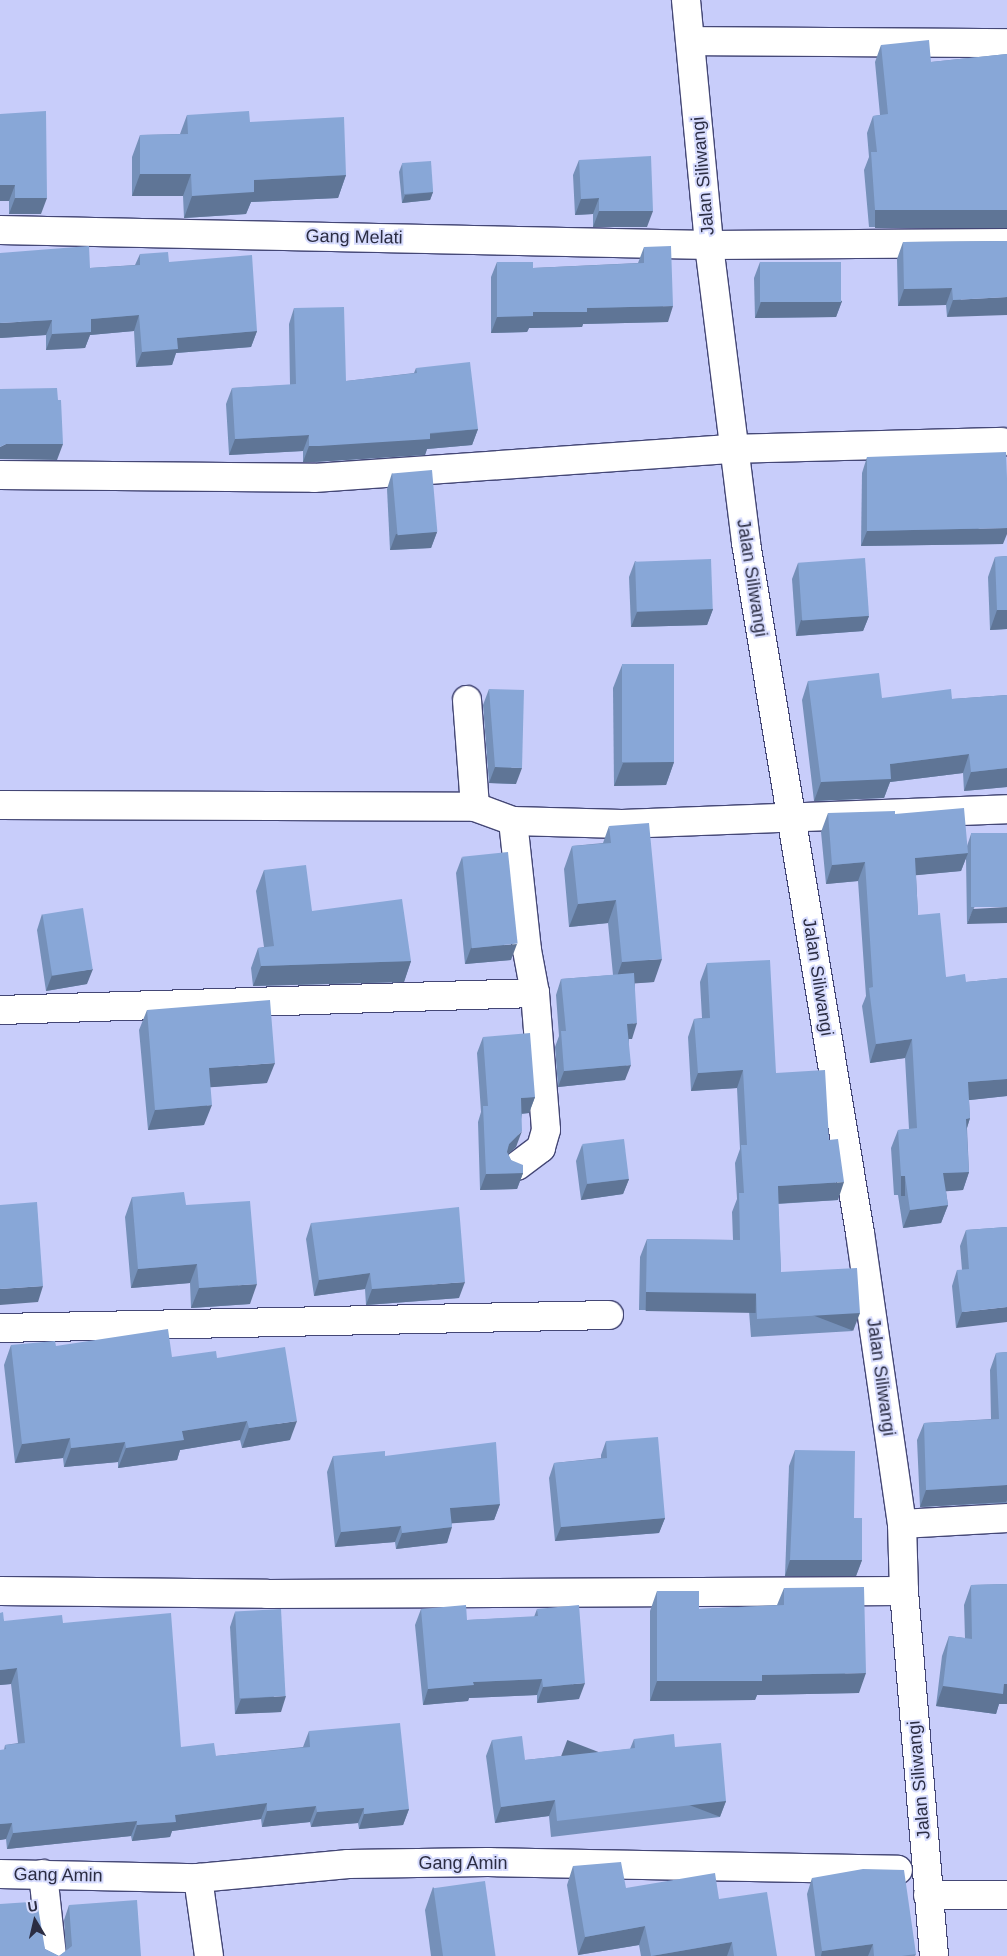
<!DOCTYPE html>
<html>
<head>
<meta charset="utf-8">
<style>
  body { margin:0 }
  #map { position:relative; width:1007px; height:1956px; overflow:hidden; background:#c8cdfa; font-family:Helvetica,sans-serif }
  div>[style] { position:absolute }
  [style*='--x'] { left:calc(var(--x)*1px); top:calc(var(--y)*1px); width:calc(var(--w)*1px); rotate:calc(var(--a)*1deg) }
  .roads { filter:drop-shadow(1px 0 #444776) drop-shadow(-1px 0 #444776) drop-shadow(0 1px #444776) drop-shadow(0 -1px #444776) }
  .minor>* { height:28px; margin:-14px; padding:0 14px; transform-origin:14px; border-radius:14px; background:#fff }
  .wall>* { inset:0; background:#7590b9 }
  .shaded-wall>* { inset:0; background:#5f7596; transform-origin:0 0 }
  .building>* { inset:0; background:#88a7d7; transform-origin:0 0 }
  span { translate:-50% -50%; white-space:nowrap; text-align:center; line-height:1.15; -webkit-text-stroke:4px #d7dcfe; paint-order:stroke }
  .street-label { font-size:18px; color:#2b2d43 }
  .north { position:absolute; left:10px; top:1896px; width:50px; height:50px; -webkit-text-stroke:4px #d7dcfe; paint-order:stroke; rotate:351deg; font-size:14px; font-weight:700; line-height:20px; text-align:center; color:#2b2d43 }
  .north::after { content:''; display:block; margin:auto; width:18px; height:22px; background:#2b2d43; clip-path:polygon(50% 0,100% 100%,50% 72%,0 100%) }
</style>
</head>
<body>
<div id="map">
  <div class="roads">
    <div class="minor">
      <div style="--x:686;--y:0;--w:246;--a:84.6"></div>
      <div style="--x:709;--y:245;--w:300;--a:82.9"></div>
      <div style="--x:746;--y:543;--w:699;--a:80.62"></div>
      <div style="--x:860;--y:1233;--w:294;--a:81.8"></div>
      <div style="--x:902;--y:1524;--w:67;--a:88.3"></div>
      <div style="--x:904;--y:1591;--w:366;--a:85.3"></div>
      <div style="--x:691;--y:41;--w:316;--a:0.4"></div>
      <div style="--x:0;--y:230;--w:709;--a:1.21"></div>
      <div style="--x:709;--y:245;--w:298;--a:-0.4"></div>
      <div style="--x:0;--y:475;--w:314;--a:0.5"></div>
      <div style="--x:314;--y:478;--w:420;--a:-4"></div>
      <div style="--x:733;--y:449;--w:269;--a:-1.5"></div>
      <div style="--x:467;--y:700;--w:107;--a:85.7"></div>
      <div style="--x:0;--y:805;--w:475;--a:0.2"></div>
      <div style="--x:475;--y:807;--w:40;--a:20.2"></div>
      <div style="--x:513;--y:821;--w:109;--a:1.6"></div>
      <div style="--x:622;--y:824;--w:385;--a:-2.2"></div>
      <div style="--x:513;--y:821;--w:130;--a:83.8"></div>
      <div style="--x:527;--y:950;--w:44;--a:79.5"></div>
      <div style="--x:535;--y:993;--w:137;--a:85.4"></div>
      <div style="--x:546;--y:1130;--w:19;--a:106"></div>
      <div style="--x:541;--y:1148;--w:30;--a:143"></div>
      <div style="--x:0;--y:1010;--w:535;--a:-1.82"></div>
      <div style="--x:0;--y:1328;--w:609;--a:-1.22"></div>
      <div style="--x:902;--y:1524;--w:105;--a:-3.3"></div>
      <div style="--x:0;--y:1591;--w:267;--a:0.6"></div>
      <div style="--x:267;--y:1594;--w:637;--a:-0.27"></div>
      <div style="--x:0;--y:1874;--w:198;--a:1.2"></div>
      <div style="--x:198;--y:1878;--w:151;--a:-5.3"></div>
      <div style="--x:348;--y:1864;--w:140;--a:-0.8"></div>
      <div style="--x:488;--y:1862;--w:410;--a:1.1"></div>
      <div style="--x:43;--y:1874;--w:82;--a:83.7"></div>
      <div style="--x:198;--y:1878;--w:79;--a:82"></div>
      <div style="--x:928;--y:1895;--w:79;--a:0"></div>
    </div>
  </div>
  <div class="wall">
    <div style="clip-path:polygon(881px 45px,931px 62px,1007px 54px,1007px 227px,869px 227px,864px 170px,869px 157px,867px 133px,873px 116px,880px 115px,875px 62px)"></div>
    <div style="clip-path:polygon(0 114px,41px 214px,9px 214px,9px 201px,0 201px)"></div>
    <div style="clip-path:polygon(187px 115px,250px 122px,346px 175px,338px 198px,251px 202px,246px 214px,184px 218px,183px 196px,132px 196px,132px 157px,140px 135px,180px 134px)"></div>
    <div style="clip-path:polygon(579px 160px,647px 227px,593px 227px,593px 214px,575px 215px,573px 175px)"></div>
    <div style="clip-path:polygon(402px 164px,433px 192px,430px 200px,402px 203px,399px 172px)"></div>
    <div style="clip-path:polygon(1007px 241px,947px 317px,946px 305px,898px 306px,897px 259px,903px 242px)"></div>
    <div style="clip-path:polygon(644px 247px,668px 322px,583px 324px,582px 327px,529px 328px,527px 332px,491px 333px,491px 277px,497px 262px,533px 268px,638px 263px)"></div>
    <div style="clip-path:polygon(140px 254px,169px 262px,257px 331px,251px 347px,176px 353px,172px 365px,136px 367px,134px 331px,90px 335px,85px 348px,46px 350px,46px 335px,0 338px,90px 268px,135px 265px)"></div>
    <div style="clip-path:polygon(760px 262px,842px 301px,836px 317px,755px 318px,754px 278px)"></div>
    <div style="clip-path:polygon(294px 308px,346px 381px,414px 373px,416px 368px,478px 429px,472px 445px,427px 449px,425px 455px,314px 462px,303px 462px,303px 451px,229px 455px,226px 404px,232px 388px,290px 385px,289px 324px)"></div>
    <div style="clip-path:polygon(867px 457px,1003px 544px,861px 546px,862px 473px)"></div>
    <div style="clip-path:polygon(392px 473px,437px 532px,431px 548px,390px 550px,387px 489px)"></div>
    <div style="clip-path:polygon(1007px 556px,1007px 629px,990px 630px,988px 577px,995px 557px)"></div>
    <div style="clip-path:polygon(635px 561px,713px 609px,707px 625px,631px 627px,629px 577px)"></div>
    <div style="clip-path:polygon(798px 563px,869px 616px,863px 631px,796px 636px,792px 579px)"></div>
    <div style="clip-path:polygon(622px 665px,674px 762px,666px 785px,614px 786px,613px 688px)"></div>
    <div style="clip-path:polygon(808px 681px,882px 698px,952px 699px,1007px 695px,1007px 787px,964px 791px,963px 773px,890px 782px,884px 798px,814px 801px,802px 700px)"></div>
    <div style="clip-path:polygon(489px 689px,516px 784px,489px 783px,483px 705px)"></div>
    <div style="clip-path:polygon(828px 813px,895px 814px,967px 846px,971px 834px,1007px 833px,967px 924px,966px 858px,961px 871px,916px 875px,918px 915px,946px 977px,966px 982px,1007px 978px,1007px 1096px,969px 1100px,970px 1118px,967px 1128px,969px 1172px,963px 1190px,946px 1191px,948px 1205px,941px 1223px,903px 1228px,898px 1195px,894px 1195px,891px 1148px,898px 1130px,909px 1129px,905px 1058px,870px 1063px,862px 1006px,866px 996px,858px 881px,826px 884px,821px 832px)"></div>
    <div style="clip-path:polygon(609px 826px,654px 982px,635px 983px,632px 1039px,629px 1039px,625px 1080px,558px 1087px,555px 1047px,559px 1036px,556px 995px,561px 979px,613px 975px,608px 923px,569px 927px,564px 869px,572px 846px,603px 843px)"></div>
    <div style="clip-path:polygon(462px 857px,511px 960px,465px 964px,456px 873px)"></div>
    <div style="clip-path:polygon(264px 870px,312px 911px,411px 961px,404px 982px,253px 986px,251px 968px,258px 948px,264px 947px,256px 891px)"></div>
    <div style="clip-path:polygon(42px 914px,87px 984px,46px 991px,37px 930px)"></div>
    <div style="clip-path:polygon(707px 963px,776px 1073px,829px 1140px,838px 1200px,778px 1204px,781px 1272px,853px 1331px,751px 1337px,749px 1311px,639px 1310px,640px 1257px,647px 1239px,733px 1240px,732px 1212px,737px 1199px,735px 1163px,740px 1149px,737px 1088px,691px 1091px,688px 1037px,694px 1019px,702px 1018px,700px 982px)"></div>
    <div style="clip-path:polygon(147px 1010px,267px 1083px,210px 1087px,204px 1125px,148px 1130px,139px 1030px)"></div>
    <div style="clip-path:polygon(483px 1037px,535px 1097px,529px 1113px,522px 1114px,516px 1147px,508px 1154px,511px 1160px,523px 1173px,517px 1189px,480px 1190px,478px 1122px,481px 1112px,477px 1053px)"></div>
    <div style="clip-path:polygon(582px 1145px,629px 1179px,623px 1194px,581px 1200px,576px 1161px)"></div>
    <div style="clip-path:polygon(132px 1197px,186px 1205px,250px 1304px,191px 1308px,190px 1283px,131px 1288px,125px 1217px)"></div>
    <div style="clip-path:polygon(311px 1223px,459px 1298px,366px 1305px,365px 1289px,314px 1296px,306px 1239px)"></div>
    <div style="clip-path:polygon(1007px 1227px,956px 1328px,952px 1286px,957px 1270px,962px 1270px,960px 1246px,966px 1230px)"></div>
    <div style="clip-path:polygon(11px 1345px,172px 1357px,217px 1358px,290px 1440px,242px 1448px,240px 1440px,180px 1450px,177px 1460px,118px 1468px,118px 1462px,64px 1467px,63px 1458px,15px 1463px,4px 1365px)"></div>
    <div style="clip-path:polygon(1007px 1352px,1007px 1503px,920px 1507px,917px 1440px,924px 1423px,991px 1419px,990px 1370px,996px 1353px)"></div>
    <div style="clip-path:polygon(606px 1441px,665px 1518px,659px 1533px,555px 1541px,549px 1478px,554px 1463px,601px 1458px,601px 1455px)"></div>
    <div style="clip-path:polygon(795px 1450px,854px 1518px,862px 1560px,856px 1576px,785px 1576px,789px 1466px)"></div>
    <div style="clip-path:polygon(333px 1456px,385px 1456px,500px 1504px,494px 1520px,452px 1523px,447px 1543px,396px 1549px,395px 1542px,335px 1547px,327px 1472px)"></div>
    <div style="clip-path:polygon(1007px 1584px,1007px 1704px,999px 1704px,996px 1714px,936px 1706px,942px 1656px,949px 1636px,965px 1638px,964px 1605px,971px 1585px)"></div>
    <div style="clip-path:polygon(784px 1588px,859px 1693px,757px 1695px,755px 1700px,650px 1701px,650px 1611px,657px 1591px,699px 1609px,777px 1605px)"></div>
    <div style="clip-path:polygon(421px 1609px,467px 1620px,534px 1617px,537px 1609px,579px 1699px,537px 1703px,537px 1695px,469px 1698px,468px 1701px,423px 1705px,415px 1625px)"></div>
    <div style="clip-path:polygon(235px 1612px,281px 1712px,235px 1714px,230px 1627px)"></div>
    <div style="clip-path:polygon(0 1613px,4px 1621px,63px 1623px,181px 1747px,216px 1756px,303px 1747px,309px 1731px,409px 1809px,403px 1825px,359px 1829px,358px 1823px,311px 1827px,310px 1822px,262px 1827px,261px 1819px,172px 1831px,170px 1837px,132px 1841px,131px 1836px,7px 1849px,6px 1839px,0 1840px,0 1750px,4px 1750px,5px 1745px,18px 1743px,11px 1684px,0 1685px)"></div>
    <div style="clip-path:polygon(634px 1739px,675px 1747px,726px 1801px,720px 1817px,551px 1837px,549px 1816px,495px 1823px,486px 1756px,492px 1740px,525px 1760px,630px 1749px)"></div>
    <div style="clip-path:polygon(573px 1866px,626px 1888px,719px 1899px,777px 1956px,641px 1956px,639px 1945px,578px 1955px,567px 1885px)"></div>
    <div style="clip-path:polygon(812px 1878px,916px 1954px,915px 1956px,815px 1956px,807px 1894px)"></div>
    <div style="clip-path:polygon(433px 1887px,495px 1956px,431px 1956px,425px 1910px)"></div>
    <div style="clip-path:polygon(69px 1905px,141px 1956px,0 1956px,31px 1908px,45px 1949px,59px 1956px,66px 1951px,64px 1920px)"></div>
  </div>
  <div class="shaded-wall">
    <div style="clip-path:polygon(140px 174px,191px 174px,183px 196px,132px 196px)"></div>
    <div style="clip-path:polygon(346px 175px,338px 198px,251px 202px,246px 214px,184px 218px,192px 196px,254px 180px)"></div>
    <div style="clip-path:polygon(0 185px,15px 185px,9px 201px,0 201px)"></div>
    <div style="clip-path:polygon(433px 192px,430px 200px,402px 203px,405px 195px)"></div>
    <div style="clip-path:polygon(15px 198px,47px 198px,41px 214px,9px 214px)"></div>
    <div style="clip-path:polygon(599px 198px,593px 214px,575px 215px,581px 199px)"></div>
    <div style="left:875px;top:210px;width:132px;height:18px"></div>
    <div style="clip-path:polygon(599px 211px,653px 211px,647px 227px,593px 227px)"></div>
    <div style="clip-path:polygon(952px 288px,946px 305px,898px 306px,904px 289px)"></div>
    <div style="clip-path:polygon(1007px 297px,1007px 315px,947px 317px,953px 300px)"></div>
    <div style="clip-path:polygon(842px 301px,836px 317px,755px 318px,761px 302px)"></div>
    <div style="clip-path:polygon(673px 306px,668px 322px,583px 324px,582px 327px,529px 328px,527px 332px,491px 333px,497px 317px,533px 312px,587px 308px)"></div>
    <div style="clip-path:polygon(139px 315px,134px 331px,90px 335px,85px 348px,46px 350px,52px 334px,91px 319px)"></div>
    <div style="clip-path:polygon(52px 320px,46px 335px,0 338px,0 323px)"></div>
    <div style="clip-path:polygon(257px 331px,251px 347px,176px 353px,172px 365px,136px 367px,142px 352px,177px 338px)"></div>
    <div style="clip-path:polygon(478px 429px,472px 445px,427px 449px,425px 455px,314px 462px,303px 462px,309px 446px)"></div>
    <div style="clip-path:polygon(309px 435px,303px 451px,229px 455px,235px 439px)"></div>
    <div style="clip-path:polygon(6px 444px,63px 444px,57px 460px,0 459px,0 447px)"></div>
    <div style="clip-path:polygon(1007px 528px,1007px 534px,1003px 544px,861px 546px,867px 531px)"></div>
    <div style="clip-path:polygon(437px 532px,431px 548px,390px 550px,396px 534px)"></div>
    <div style="clip-path:polygon(713px 609px,707px 625px,631px 627px,637px 612px)"></div>
    <div style="clip-path:polygon(997px 610px,1007px 610px,1007px 629px,990px 630px)"></div>
    <div style="clip-path:polygon(869px 616px,863px 631px,796px 636px,801px 620px)"></div>
    <div style="clip-path:polygon(969px 754px,963px 773px,890px 782px,884px 798px,814px 801px,821px 782px,890px 764px)"></div>
    <div style="clip-path:polygon(674px 762px,666px 785px,614px 786px,623px 763px)"></div>
    <div style="clip-path:polygon(495px 767px,522px 768px,516px 784px,489px 783px)"></div>
    <div style="clip-path:polygon(1007px 768px,1007px 787px,964px 791px,971px 772px)"></div>
    <div style="clip-path:polygon(968px 853px,961px 871px,908px 876px,915px 858px)"></div>
    <div style="clip-path:polygon(865px 862px,858px 881px,826px 884px,832px 865px)"></div>
    <div style="clip-path:polygon(616px 900px,608px 923px,569px 927px,578px 904px)"></div>
    <div style="clip-path:polygon(1007px 907px,1007px 923px,967px 924px,973px 909px)"></div>
    <div style="clip-path:polygon(517px 944px,511px 960px,465px 964px,471px 948px)"></div>
    <div style="clip-path:polygon(662px 959px,654px 982px,614px 985px,622px 962px)"></div>
    <div style="clip-path:polygon(411px 961px,404px 982px,253px 986px,261px 966px)"></div>
    <div style="clip-path:polygon(93px 969px,87px 984px,46px 991px,52px 975px)"></div>
    <div style="clip-path:polygon(637px 1023px,632px 1039px,621px 1039px,627px 1024px)"></div>
    <div style="clip-path:polygon(912px 1039px,905px 1058px,870px 1063px,876px 1044px)"></div>
    <div style="clip-path:polygon(275px 1063px,267px 1083px,201px 1088px,209px 1068px)"></div>
    <div style="clip-path:polygon(631px 1065px,625px 1080px,558px 1087px,564px 1071px)"></div>
    <div style="clip-path:polygon(743px 1070px,737px 1088px,691px 1091px,698px 1073px)"></div>
    <div style="clip-path:polygon(1007px 1079px,1007px 1096px,961px 1101px,968px 1082px)"></div>
    <div style="clip-path:polygon(535px 1097px,529px 1113px,516px 1114px,521px 1098px)"></div>
    <div style="clip-path:polygon(212px 1105px,204px 1125px,148px 1130px,155px 1110px)"></div>
    <div style="clip-path:polygon(970px 1118px,964px 1137px,966px 1119px)"></div>
    <div style="clip-path:polygon(522px 1131px,516px 1147px,503px 1159px,509px 1144px)"></div>
    <div style="clip-path:polygon(969px 1172px,963px 1190px,937px 1192px,943px 1173px)"></div>
    <div style="clip-path:polygon(523px 1173px,517px 1189px,480px 1190px,486px 1174px)"></div>
    <div style="left:901px;top:1176px;width:4px;height:20px"></div>
    <div style="clip-path:polygon(629px 1179px,623px 1194px,581px 1200px,587px 1184px)"></div>
    <div style="clip-path:polygon(844px 1182px,838px 1200px,771px 1204px,778px 1186px)"></div>
    <div style="clip-path:polygon(948px 1205px,941px 1223px,903px 1228px,910px 1210px)"></div>
    <div style="clip-path:polygon(197px 1264px,190px 1283px,131px 1288px,138px 1269px)"></div>
    <div style="clip-path:polygon(370px 1273px,365px 1289px,314px 1296px,319px 1280px)"></div>
    <div style="clip-path:polygon(465px 1282px,459px 1298px,366px 1305px,372px 1289px)"></div>
    <div style="clip-path:polygon(257px 1284px,250px 1304px,191px 1308px,199px 1288px)"></div>
    <div style="clip-path:polygon(43px 1286px,38px 1302px,0 1305px,0 1289px)"></div>
    <div style="left:646px;top:1292px;width:110px;height:19px;rotate:1deg"></div>
    <div style="clip-path:polygon(1007px 1307px,1007px 1322px,956px 1328px,962px 1312px)"></div>
    <div style="left:860px;top:1313px;width:19px;height:103px;rotate:111deg"></div>
    <div style="clip-path:polygon(247px 1421px,240px 1440px,180px 1450px,177px 1460px,118px 1468px,126px 1448px,182px 1431px)"></div>
    <div style="clip-path:polygon(297px 1421px,290px 1440px,242px 1448px,249px 1428px)"></div>
    <div style="clip-path:polygon(70px 1438px,63px 1458px,15px 1463px,22px 1444px)"></div>
    <div style="clip-path:polygon(125px 1442px,118px 1462px,64px 1467px,71px 1448px)"></div>
    <div style="clip-path:polygon(1007px 1485px,1007px 1500px,1006px 1502px,920px 1507px,926px 1490px)"></div>
    <div style="clip-path:polygon(500px 1504px,494px 1520px,444px 1524px,450px 1508px)"></div>
    <div style="clip-path:polygon(665px 1518px,659px 1533px,555px 1541px,561px 1527px)"></div>
    <div style="clip-path:polygon(401px 1526px,395px 1542px,335px 1547px,341px 1532px)"></div>
    <div style="clip-path:polygon(452px 1527px,447px 1543px,396px 1549px,402px 1533px)"></div>
    <div style="clip-path:polygon(790px 1560px,862px 1560px,856px 1576px,785px 1576px)"></div>
    <div style="clip-path:polygon(17px 1668px,11px 1684px,0 1685px,0 1670px)"></div>
    <div style="clip-path:polygon(866px 1673px,859px 1693px,757px 1695px,755px 1700px,650px 1701px,657px 1681px,762px 1675px)"></div>
    <div style="clip-path:polygon(542px 1679px,537px 1695px,469px 1698px,468px 1701px,423px 1705px,428px 1689px,473px 1682px)"></div>
    <div style="clip-path:polygon(585px 1683px,579px 1699px,537px 1703px,543px 1687px)"></div>
    <div style="clip-path:polygon(1004px 1684px,1007px 1684px,1007px 1704px,999px 1704px,996px 1714px,936px 1706px,943px 1686px)"></div>
    <div style="clip-path:polygon(286px 1696px,281px 1712px,235px 1714px,241px 1699px)"></div>
    <div style="clip-path:polygon(555px 1800px,549px 1816px,495px 1823px,501px 1807px)"></div>
    <div style="left:726px;top:1801px;width:17px;height:170px;rotate:111deg"></div>
    <div style="clip-path:polygon(267px 1803px,261px 1819px,172px 1831px,170px 1837px,132px 1841px,137px 1825px,175px 1815px)"></div>
    <div style="clip-path:polygon(316px 1806px,310px 1822px,262px 1827px,267px 1811px)"></div>
    <div style="clip-path:polygon(364px 1808px,358px 1823px,311px 1827px,317px 1812px)"></div>
    <div style="clip-path:polygon(409px 1809px,403px 1825px,359px 1829px,364px 1814px)"></div>
    <div style="clip-path:polygon(137px 1821px,131px 1836px,7px 1849px,13px 1833px)"></div>
    <div style="clip-path:polygon(12px 1823px,6px 1839px,0 1840px,0 1824px)"></div>
    <div style="clip-path:polygon(645px 1926px,639px 1945px,578px 1955px,585px 1937px)"></div>
    <div style="clip-path:polygon(732px 1942px,727px 1956px,652px 1956px)"></div>
    <div style="clip-path:polygon(873px 1944px,868px 1956px,821px 1956px,822px 1951px)"></div>
  </div>
  <div class="building">
    <div style="clip-path:polygon(929px 40px,931px 62px,1007px 54px,1007px 210px,875px 210px,871px 152px,877px 152px,873px 116px,888px 114px,881px 45px)"></div>
    <div style="clip-path:polygon(46px 111px,47px 198px,15px 198px,15px 185px,0 185px,0 114px)"></div>
    <div style="clip-path:polygon(249px 111px,250px 122px,344px 117px,346px 175px,254px 180px,254px 192px,192px 196px,191px 174px,140px 174px,140px 135px,188px 134px,187px 115px)"></div>
    <div style="clip-path:polygon(651px 156px,653px 211px,599px 211px,599px 198px,581px 199px,579px 160px)"></div>
    <div style="left:431px;top:161px;width:31px;height:29px;rotate:86deg"></div>
    <div style="clip-path:polygon(1007px 241px,1007px 297px,953px 300px,952px 288px,904px 289px,903px 242px)"></div>
    <div style="clip-path:polygon(89px 246px,90px 268px,140px 265px,140px 254px,168px 252px,169px 262px,252px 255px,257px 331px,177px 338px,178px 349px,142px 352px,139px 315px,91px 319px,91px 332px,52px 334px,52px 320px,0 323px,0 253px)"></div>
    <div style="clip-path:polygon(671px 246px,673px 306px,587px 308px,587px 312px,533px 312px,533px 316px,497px 317px,497px 262px,533px 262px,533px 268px,644px 263px,644px 247px)"></div>
    <div style="left:760px;top:262px;width:81px;height:40px"></div>
    <div style="clip-path:polygon(344px 307px,346px 381px,417px 373px,416px 368px,470px 362px,478px 429px,430px 433px,430px 439px,319px 446px,309px 446px,309px 435px,235px 439px,232px 388px,296px 384px,294px 308px)"></div>
    <div style="clip-path:polygon(57px 388px,58px 400px,61px 400px,63px 444px,6px 444px,0 447px,0 389px)"></div>
    <div style="clip-path:polygon(1006px 452px,1007px 478px,1007px 528px,867px 531px,867px 457px)"></div>
    <div style="left:432px;top:470px;width:62px;height:40px;rotate:85deg"></div>
    <div style="clip-path:polygon(1007px 556px,1007px 610px,997px 610px,995px 557px)"></div>
    <div style="left:865px;top:558px;width:58px;height:67px;rotate:86deg"></div>
    <div style="left:711px;top:559px;width:50px;height:76px;rotate:88deg"></div>
    <div style="left:674px;top:664px;width:98px;height:52px;rotate:90deg"></div>
    <div style="clip-path:polygon(879px 673px,882px 698px,951px 689px,952px 699px,1007px 695px,1007px 768px,971px 772px,969px 754px,890px 764px,891px 779px,821px 782px,808px 681px)"></div>
    <div style="clip-path:polygon(489px 689px,524px 690px,522px 768px,495px 767px)"></div>
    <div style="clip-path:polygon(964px 808px,968px 853px,915px 858px,918px 915px,940px 913px,946px 977px,965px 974px,966px 982px,1007px 978px,1007px 1079px,968px 1082px,970px 1118px,966px 1119px,969px 1172px,943px 1173px,948px 1205px,910px 1210px,905px 1176px,901px 1176px,898px 1130px,917px 1128px,912px 1039px,876px 1044px,869px 988px,873px 987px,865px 862px,832px 865px,828px 813px,895px 811px,895px 814px)"></div>
    <div style="clip-path:polygon(649px 823px,662px 959px,622px 962px,616px 900px,578px 904px,572px 846px,611px 843px,609px 826px)"></div>
    <div style="left:1007px;top:833px;width:74px;height:36px;rotate:90deg"></div>
    <div style="left:508px;top:852px;width:92px;height:46px;rotate:84deg"></div>
    <div style="clip-path:polygon(306px 865px,312px 911px,402px 899px,411px 961px,261px 966px,258px 948px,274px 946px,264px 870px)"></div>
    <div style="left:83px;top:908px;width:62px;height:41px;rotate:81deg"></div>
    <div style="clip-path:polygon(770px 960px,776px 1073px,825px 1070px,829px 1140px,838px 1139px,844px 1182px,778px 1186px,781px 1272px,857px 1268px,860px 1313px,757px 1319px,756px 1293px,646px 1292px,647px 1239px,740px 1240px,739px 1193px,744px 1193px,741px 1145px,747px 1145px,743px 1070px,698px 1073px,694px 1019px,710px 1018px,707px 963px)"></div>
    <div style="clip-path:polygon(634px 973px,637px 1023px,627px 1024px,631px 1065px,564px 1071px,561px 1031px,566px 1031px,561px 979px)"></div>
    <div style="clip-path:polygon(270px 1000px,275px 1063px,209px 1068px,212px 1105px,155px 1110px,147px 1010px)"></div>
    <div style="clip-path:polygon(530px 1033px,535px 1097px,521px 1098px,522px 1131px,509px 1144px,507px 1152px,511px 1160px,523px 1165px,523px 1173px,486px 1174px,483px 1106px,488px 1106px,483px 1037px)"></div>
    <div style="left:624px;top:1139px;width:40px;height:42px;rotate:83deg"></div>
    <div style="clip-path:polygon(184px 1192px,186px 1205px,250px 1201px,257px 1284px,199px 1288px,197px 1264px,138px 1269px,132px 1197px)"></div>
    <div style="clip-path:polygon(37px 1202px,43px 1286px,0 1289px,0 1205px)"></div>
    <div style="clip-path:polygon(459px 1207px,465px 1282px,372px 1289px,370px 1273px,319px 1280px,311px 1223px)"></div>
    <div style="clip-path:polygon(1007px 1227px,1007px 1307px,962px 1312px,957px 1270px,969px 1269px,966px 1230px)"></div>
    <div style="clip-path:polygon(168px 1329px,172px 1357px,216px 1351px,217px 1358px,285px 1347px,297px 1421px,249px 1428px,247px 1421px,182px 1431px,184px 1440px,126px 1448px,125px 1442px,71px 1448px,70px 1438px,22px 1444px,11px 1345px,55px 1341px,56px 1346px)"></div>
    <div style="clip-path:polygon(1007px 1352px,1007px 1485px,926px 1490px,924px 1423px,999px 1419px,996px 1353px)"></div>
    <div style="clip-path:polygon(658px 1437px,665px 1518px,561px 1527px,554px 1463px,607px 1458px,606px 1441px)"></div>
    <div style="clip-path:polygon(496px 1442px,500px 1504px,450px 1508px,452px 1527px,402px 1533px,401px 1526px,341px 1532px,333px 1456px,385px 1451px,385px 1456px)"></div>
    <div style="clip-path:polygon(795px 1450px,855px 1451px,854px 1518px,862px 1518px,862px 1560px,790px 1560px)"></div>
    <div style="clip-path:polygon(1007px 1584px,1007px 1684px,1004px 1684px,1003px 1694px,943px 1686px,949px 1636px,972px 1639px,971px 1585px)"></div>
    <div style="clip-path:polygon(864px 1587px,866px 1673px,762px 1675px,762px 1681px,657px 1681px,657px 1591px,699px 1591px,699px 1609px,784px 1605px,784px 1588px)"></div>
    <div style="clip-path:polygon(466px 1605px,467px 1620px,538px 1616px,537px 1609px,579px 1605px,585px 1683px,543px 1687px,542px 1679px,473px 1682px,474px 1685px,428px 1689px,421px 1609px)"></div>
    <div style="left:281px;top:1609px;width:87px;height:46px;rotate:87deg"></div>
    <div style="clip-path:polygon(3px 1612px,4px 1621px,62px 1615px,63px 1623px,171px 1613px,181px 1747px,214px 1743px,216px 1756px,310px 1747px,309px 1731px,400px 1723px,409px 1809px,364px 1814px,364px 1808px,317px 1812px,316px 1806px,267px 1811px,267px 1803px,175px 1815px,176px 1822px,137px 1825px,137px 1821px,13px 1833px,12px 1823px,0 1824px,0 1750px,6px 1749px,5px 1745px,25px 1743px,17px 1668px,0 1670px,0 1613px)"></div>
    <div style="clip-path:polygon(674px 1734px,675px 1747px,721px 1743px,726px 1801px,557px 1821px,555px 1800px,501px 1807px,492px 1740px,522px 1736px,525px 1760px,635px 1748px,634px 1739px)"></div>
    <div style="clip-path:polygon(621px 1862px,626px 1888px,715px 1873px,719px 1899px,767px 1892px,777px 1956px,734px 1956px,732px 1942px,651px 1956px,645px 1926px,585px 1937px,573px 1866px)"></div>
    <div style="clip-path:polygon(863px 1869px,904px 1870px,916px 1954px,902px 1956px,874px 1956px,873px 1944px,822px 1951px,812px 1878px)"></div>
    <div style="left:485px;top:1881px;width:76px;height:52px;rotate:82deg"></div>
    <div style="clip-path:polygon(137px 1900px,141px 1956px,0 1956px,0 1904px,30px 1902px,31px 1908px,38px 1907px,45px 1949px,59px 1956px,72px 1946px,69px 1905px)"></div>
  </div>
  <div class="street-label">
    <span style="left:703px;top:176px;rotate:-95deg">Jalan Siliwangi</span>
    <span style="left:354px;top:237px;rotate:1deg">Gang Melati</span>
    <span style="left:752px;top:578px;rotate:81deg">Jalan Siliwangi</span>
    <span style="left:818px;top:977px;rotate:81deg">Jalan Siliwangi</span>
    <span style="left:881px;top:1377px;rotate:82deg">Jalan Siliwangi</span>
    <span style="left:919px;top:1780px;rotate:-95deg">Jalan Siliwangi</span>
    <span style="left:463px;top:1863px">Gang Amin</span>
    <span style="left:58px;top:1875px;rotate:1deg">Gang Amin</span>
  </div>
  <div class="north">U</div>
</div>
</body>
</html>
